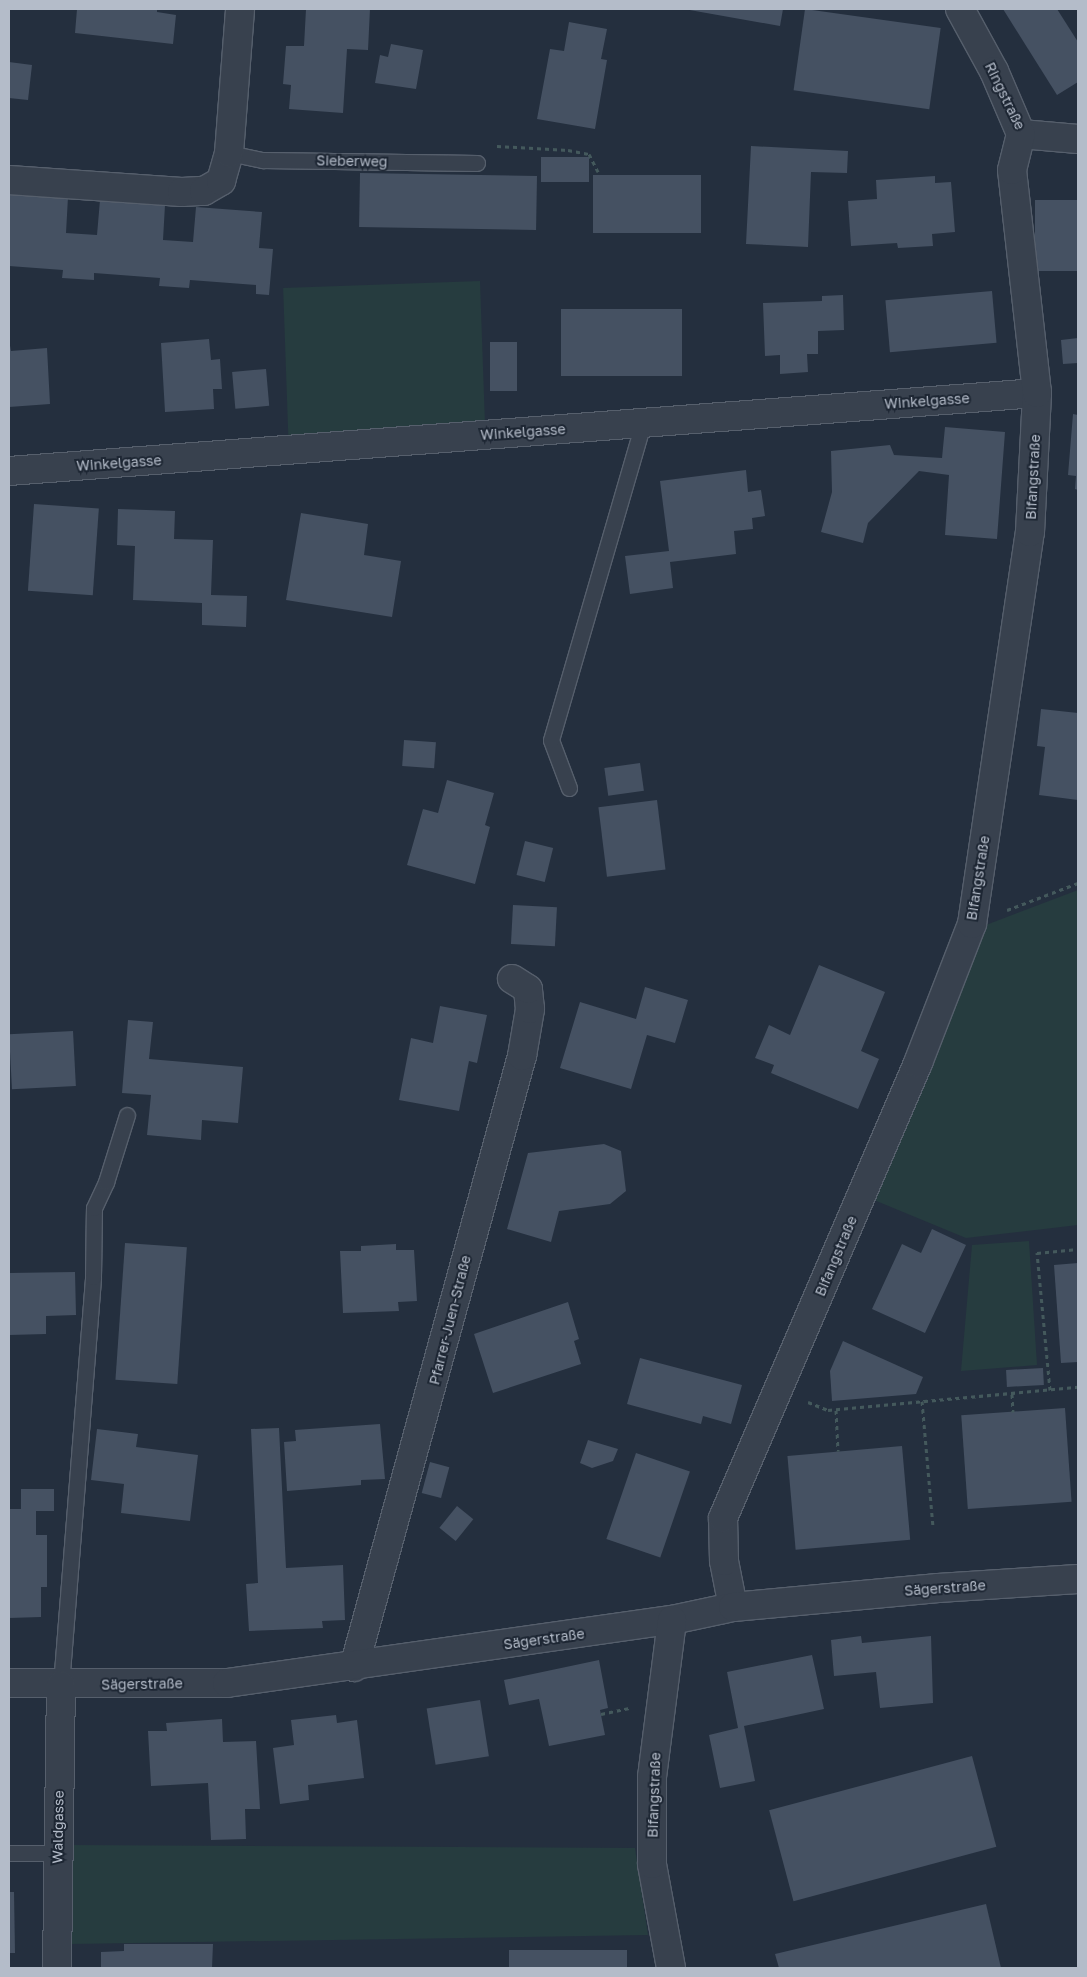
<!DOCTYPE html>
<html>
<head>
<meta charset="utf-8">
<style>
  body { margin:0 }
  #map { position:relative; width:1087px; height:1977px; overflow:hidden; background:#242f3e; font-family:"Golos Text",sans-serif }
  div>[style] { position:absolute }
  [style*='--x'] { left:calc(var(--x)*1px); top:calc(var(--y)*1px); width:calc(var(--w)*1px); rotate:calc(var(--a)*1deg) }
  .green>* { inset:0; background:#263c3f; transform-origin:0 0 }
  .building>* { inset:0; background:#455162; transform-origin:0 0 }
  .path>* { height:3px; margin-top:-1.5px; transform-origin:0; background:repeating-linear-gradient(90deg,#44595c 0 4px,transparent 0 8px) }
  .roads { filter:drop-shadow(1px 0 #565f6c) drop-shadow(-1px 0 #565f6c) drop-shadow(0 1px #565f6c) drop-shadow(0 -1px #565f6c) }
  .service>* { height:15px; margin:-7.5px; padding:0 7.5px; transform-origin:7.5px; border-radius:7.5px; background:#38414e }
  .minor>* { height:28px; margin:-14px; padding:0 14px; transform-origin:14px; border-radius:14px; background:#38414e }
  span { translate:-50% -50%; white-space:nowrap; text-align:center; line-height:1.15; -webkit-text-stroke:4px #1d2633; paint-order:stroke }
  .street-label { font-size:14px; color:#b4bcc9 }
  .frame { position:absolute; inset:0; border:10px solid #b4bcc9; pointer-events:none }
</style>
</head>
<body>
<div id="map">
  <div class="green">
    <div style="left:480px;top:281px;width:148px;height:197px;rotate:88deg"></div>
    <div style="clip-path:polygon(1078px 890px,1078px 1225px,966px 1238px,874px 1200px,986px 925px)"></div>
    <div style="clip-path:polygon(1029px 1241px,1037px 1365px,961px 1371px,972px 1245px)"></div>
    <div style="clip-path:polygon(69px 1845px,635px 1848px,648px 1935px,71px 1944px)"></div>
  </div>
  <div class="building">
    <div style="clip-path:polygon(77px 9px,157px 9px,157px 12px,176px 15px,173px 44px,75px 33px)"></div>
    <div style="clip-path:polygon(306px 9px,370px 9px,368px 50px,347px 49px,343px 113px,289px 109px,291px 85px,283px 84px,286px 46px,304px 46px)"></div>
    <div style="clip-path:polygon(684px 9px,783px 9px,780px 26px)"></div>
    <div style="left:805px;top:9px;width:137px;height:82px;rotate:8deg"></div>
    <div style="clip-path:polygon(1003px 9px,1057px 9px,1078px 42px,1078px 82px,1057px 95px)"></div>
    <div style="clip-path:polygon(569px 22px,607px 29px,601px 59px,607px 60px,595px 129px,537px 119px,550px 49px,564px 51px)"></div>
    <div style="clip-path:polygon(391px 44px,423px 50px,416px 89px,375px 83px,380px 55px,388px 57px)"></div>
    <div style="clip-path:polygon(9px 62px,32px 65px,28px 100px,9px 98px)"></div>
    <div style="clip-path:polygon(751px 146px,848px 151px,847px 173px,811px 172px,808px 247px,746px 244px)"></div>
    <div style="left:589px;top:157px;width:25px;height:48px;rotate:90deg"></div>
    <div style="left:701px;top:175px;width:58px;height:108px;rotate:90deg"></div>
    <div style="left:537px;top:176px;width:54px;height:177px;rotate:91deg"></div>
    <div style="clip-path:polygon(935px 176px,935px 183px,951px 182px,955px 232px,932px 234px,933px 246px,898px 248px,897px 243px,851px 246px,848px 201px,877px 199px,876px 180px)"></div>
    <div style="clip-path:polygon(9px 193px,68px 197px,66px 233px,97px 235px,100px 200px,165px 205px,163px 240px,193px 242px,196px 207px,262px 212px,259px 248px,273px 249px,269px 295px,256px 294px,256px 285px,190px 280px,189px 288px,159px 286px,160px 278px,94px 273px,94px 280px,62px 278px,63px 270px,9px 266px)"></div>
    <div style="left:1078px;top:200px;width:71px;height:43px;rotate:90deg"></div>
    <div style="left:992px;top:291px;width:52px;height:107px;rotate:85deg"></div>
    <div style="clip-path:polygon(843px 295px,844px 330px,818px 331px,818px 354px,807px 354px,808px 372px,780px 374px,780px 355px,765px 356px,763px 303px,822px 301px,822px 296px)"></div>
    <div style="left:561px;top:309px;width:121px;height:67px"></div>
    <div style="clip-path:polygon(1078px 338px,1078px 363px,1063px 364px,1061px 340px)"></div>
    <div style="clip-path:polygon(209px 339px,211px 360px,220px 359px,222px 389px,213px 389px,214px 409px,165px 412px,161px 343px)"></div>
    <div style="clip-path:polygon(9px 340px,11px 351px,47px 348px,50px 404px,9px 407px)"></div>
    <div style="left:490px;top:342px;width:27px;height:49px"></div>
    <div style="left:266px;top:369px;width:37px;height:34px;rotate:85deg"></div>
    <div style="clip-path:polygon(1073px 414px,1078px 415px,1078px 490px,1075px 489px,1076px 476px,1068px 475px)"></div>
    <div style="clip-path:polygon(945px 427px,1005px 432px,997px 539px,945px 535px,949px 475px,919px 471px,868px 523px,863px 543px,821px 532px,832px 492px,831px 451px,890px 445px,894px 455px,942px 458px)"></div>
    <div style="clip-path:polygon(746px 470px,748px 492px,761px 490px,765px 516px,752px 518px,753px 529px,734px 531px,736px 554px,670px 562px,673px 588px,630px 594px,625px 556px,669px 551px,660px 481px)"></div>
    <div style="left:34px;top:504px;width:65px;height:87px;rotate:4deg"></div>
    <div style="clip-path:polygon(118px 509px,175px 511px,174px 539px,213px 540px,211px 595px,247px 596px,246px 627px,202px 625px,202px 603px,133px 600px,135px 546px,117px 545px)"></div>
    <div style="clip-path:polygon(301px 513px,368px 524px,364px 555px,401px 561px,392px 617px,286px 600px)"></div>
    <div style="clip-path:polygon(1041px 709px,1078px 713px,1078px 800px,1039px 795px,1045px 747px,1037px 746px)"></div>
    <div style="left:404px;top:740px;width:32px;height:26px;rotate:4deg"></div>
    <div style="left:640px;top:763px;width:28px;height:36px;rotate:82deg"></div>
    <div style="clip-path:polygon(447px 780px,494px 793px,485px 825px,490px 827px,475px 884px,407px 865px,423px 809px,438px 813px)"></div>
    <div style="left:657px;top:800px;width:70px;height:59px;rotate:83deg"></div>
    <div style="left:525px;top:841px;width:29px;height:35px;rotate:14deg"></div>
    <div style="left:513px;top:905px;width:44px;height:39px;rotate:3deg"></div>
    <div style="clip-path:polygon(819px 965px,885px 992px,861px 1051px,879px 1059px,858px 1109px,771px 1073px,774px 1065px,755px 1058px,769px 1025px,790px 1035px)"></div>
    <div style="clip-path:polygon(645px 987px,688px 1000px,675px 1043px,647px 1035px,631px 1089px,560px 1068px,580px 1002px,636px 1019px)"></div>
    <div style="clip-path:polygon(440px 1006px,487px 1015px,477px 1063px,469px 1061px,459px 1111px,399px 1100px,411px 1038px,433px 1043px)"></div>
    <div style="clip-path:polygon(128px 1020px,153px 1022px,149px 1059px,243px 1067px,238px 1123px,202px 1120px,201px 1140px,147px 1135px,151px 1095px,122px 1093px)"></div>
    <div style="left:73px;top:1031px;width:55px;height:64px;rotate:87deg"></div>
    <div style="clip-path:polygon(604px 1144px,621px 1151px,626px 1191px,610px 1204px,559px 1211px,551px 1242px,507px 1229px,528px 1153px)"></div>
    <div style="clip-path:polygon(932px 1229px,966px 1245px,925px 1333px,872px 1309px,902px 1244px,921px 1253px)"></div>
    <div style="left:125px;top:1243px;width:62px;height:137px;rotate:4deg"></div>
    <div style="clip-path:polygon(396px 1244px,396px 1250px,414px 1250px,417px 1301px,398px 1302px,399px 1311px,343px 1313px,340px 1251px,361px 1251px,361px 1246px)"></div>
    <div style="clip-path:polygon(1078px 1263px,1078px 1362px,1061px 1363px,1054px 1265px)"></div>
    <div style="clip-path:polygon(75px 1272px,76px 1315px,46px 1316px,46px 1334px,9px 1335px,9px 1273px)"></div>
    <div style="clip-path:polygon(568px 1302px,579px 1339px,574px 1341px,581px 1364px,493px 1393px,474px 1334px)"></div>
    <div style="clip-path:polygon(843px 1341px,923px 1377px,916px 1394px,832px 1401px,830px 1371px)"></div>
    <div style="clip-path:polygon(640px 1358px,742px 1385px,731px 1424px,703px 1416px,701px 1424px,627px 1404px)"></div>
    <div style="left:1043px;top:1368px;width:17px;height:37px;rotate:87deg"></div>
    <div style="left:1065px;top:1408px;width:94px;height:104px;rotate:86deg"></div>
    <div style="clip-path:polygon(380px 1424px,385px 1479px,361px 1480px,361px 1485px,287px 1491px,284px 1442px,296px 1441px,295px 1430px)"></div>
    <div style="clip-path:polygon(279px 1428px,286px 1568px,343px 1565px,345px 1620px,322px 1621px,323px 1628px,249px 1631px,246px 1584px,258px 1583px,251px 1429px)"></div>
    <div style="clip-path:polygon(97px 1429px,138px 1434px,136px 1447px,198px 1455px,190px 1521px,121px 1513px,124px 1484px,91px 1480px)"></div>
    <div style="clip-path:polygon(588px 1440px,618px 1449px,613px 1461px,592px 1468px,580px 1463px)"></div>
    <div style="left:902px;top:1446px;width:94px;height:115px;rotate:85deg"></div>
    <div style="left:636px;top:1453px;width:57px;height:91px;rotate:19deg"></div>
    <div style="left:430px;top:1462px;width:20px;height:32px;rotate:15deg"></div>
    <div style="clip-path:polygon(21px 1489px,54px 1489px,54px 1511px,36px 1511px,36px 1535px,47px 1535px,47px 1587px,41px 1587px,41px 1617px,9px 1618px,9px 1509px,21px 1509px)"></div>
    <div style="left:457px;top:1506px;width:21px;height:28px;rotate:39deg"></div>
    <div style="clip-path:polygon(861px 1636px,862px 1643px,931px 1636px,933px 1703px,880px 1708px,876px 1672px,834px 1676px,831px 1640px)"></div>
    <div style="clip-path:polygon(812px 1655px,824px 1709px,744px 1726px,755px 1781px,720px 1788px,709px 1735px,738px 1728px,727px 1672px)"></div>
    <div style="clip-path:polygon(599px 1660px,608px 1708px,600px 1710px,605px 1735px,549px 1746px,539px 1699px,509px 1705px,504px 1680px)"></div>
    <div style="left:480px;top:1700px;width:57px;height:54px;rotate:81deg"></div>
    <div style="clip-path:polygon(336px 1715px,337px 1723px,357px 1720px,364px 1778px,308px 1785px,309px 1800px,280px 1804px,273px 1748px,294px 1745px,291px 1720px)"></div>
    <div style="clip-path:polygon(222px 1719px,223px 1742px,256px 1741px,260px 1809px,245px 1809px,246px 1839px,211px 1840px,208px 1783px,151px 1786px,148px 1731px,167px 1731px,166px 1723px)"></div>
    <div style="left:972px;top:1756px;width:94px;height:210px;rotate:75deg"></div>
    <div style="clip-path:polygon(9px 1892px,14px 1892px,15px 1953px,9px 1953px)"></div>
    <div style="clip-path:polygon(986px 1904px,1001px 1968px,779px 1968px,775px 1954px)"></div>
    <div style="clip-path:polygon(124px 1944px,213px 1944px,212px 1968px,101px 1968px,101px 1952px,124px 1951px)"></div>
    <div style="left:509px;top:1950px;width:118px;height:18px"></div>
  </div>
  <div class="path">
    <div style="--x:497;--y:146;--w:71;--a:3.2"></div>
    <div style="--x:568;--y:150;--w:21;--a:11"></div>
    <div style="--x:589;--y:154;--w:20;--a:63"></div>
    <div style="--x:1007;--y:910;--w:76;--a:-20.8"></div>
    <div style="--x:1050;--y:1390;--w:138;--a:-95.4"></div>
    <div style="--x:1037;--y:1253;--w:41;--a:-5.6"></div>
    <div style="--x:1012;--y:1394;--w:18;--a:87"></div>
    <div style="--x:922;--y:1401;--w:125;--a:85"></div>
    <div style="--x:808;--y:1402;--w:22;--a:22"></div>
    <div style="--x:828;--y:1410;--w:251;--a:-5.3"></div>
    <div style="--x:836;--y:1410;--w:41;--a:87.2"></div>
    <div style="--x:601;--y:1714;--w:29;--a:-12"></div>
  </div>
  <div class="roads">
    <div class="service">
      <div style="--x:229;--y:153;--w:35;--a:12"></div>
      <div style="--x:263;--y:160;--w:214;--a:0.8"></div>
      <div style="--x:569;--y:788;--w:51;--a:-110.6"></div>
      <div style="--x:551;--y:740;--w:330;--a:-73.8"></div>
      <div style="--x:61;--y:1685;--w:409;--a:-85.5"></div>
      <div style="--x:93;--y:1277;--w:69;--a:-89.2"></div>
      <div style="--x:94;--y:1208;--w:29;--a:-65"></div>
      <div style="--x:106;--y:1182;--w:70;--a:-72.6"></div>
      <div style="--x:9;--y:1853;--w:48;--a:0"></div>
    </div>
    <div class="minor">
      <div style="--x:960;--y:9;--w:71;--a:61.3"></div>
      <div style="--x:994;--y:71;--w:69;--a:66.8"></div>
      <div style="--x:1021;--y:134;--w:57;--a:5"></div>
      <div style="--x:9;--y:180;--w:173;--a:4"></div>
      <div style="--x:182;--y:192;--w:22;--a:-3"></div>
      <div style="--x:204;--y:191;--w:20;--a:-30"></div>
      <div style="--x:221;--y:181;--w:29;--a:-74"></div>
      <div style="--x:229;--y:153;--w:144;--a:-85.6"></div>
      <div style="--x:9;--y:471;--w:1031;--a:-4.34"></div>
      <div style="--x:733;--y:1607;--w:47;--a:-101.1"></div>
      <div style="--x:724;--y:1561;--w:43;--a:-91.3"></div>
      <div style="--x:723;--y:1518;--w:495;--a:-66.8"></div>
      <div style="--x:918;--y:1063;--w:149;--a:-68.8"></div>
      <div style="--x:972;--y:924;--w:396;--a:-81.6"></div>
      <div style="--x:1030;--y:532;--w:139;--a:-87.1"></div>
      <div style="--x:1037;--y:393;--w:224;--a:-96.4"></div>
      <div style="--x:1012;--y:170;--w:37;--a:-76"></div>
      <div style="--x:354;--y:1667;--w:634;--a:-74.63"></div>
      <div style="--x:522;--y:1056;--w:48;--a:-80.3"></div>
      <div style="--x:530;--y:1009;--w:20;--a:-96"></div>
      <div style="--x:528;--y:989;--w:19;--a:-148"></div>
      <div style="--x:9;--y:1683;--w:218;--a:0"></div>
      <div style="--x:227;--y:1683;--w:449;--a:-8.1"></div>
      <div style="--x:672;--y:1620;--w:62;--a:-12"></div>
      <div style="--x:733;--y:1607;--w:206;--a:-5.3"></div>
      <div style="--x:938;--y:1588;--w:140;--a:-3.7"></div>
      <div style="--x:57;--y:1968;--w:283;--a:-89.2"></div>
      <div style="--x:671;--y:1968;--w:106;--a:-100.4"></div>
      <div style="--x:652;--y:1864;--w:87;--a:-90"></div>
      <div style="--x:652;--y:1777;--w:158;--a:-82.7"></div>
    </div>
  </div>
  <div class="street-label">
    <span style="left:1005px;top:96px;rotate:64deg">Ringstraße</span>
    <span style="left:352px;top:161px;rotate:1deg">Sieberweg</span>
    <span style="left:927px;top:401px;rotate:-4deg">Winkelgasse</span>
    <span style="left:523px;top:432px;rotate:-4deg">Winkelgasse</span>
    <span style="left:119px;top:463px;rotate:-4deg">Winkelgasse</span>
    <span style="left:1033px;top:477px;rotate:-87deg">Bifangstraße</span>
    <span style="left:978px;top:878px;rotate:-81deg">Bifangstraße</span>
    <span style="left:836px;top:1256px;rotate:-67deg">Bifangstraße</span>
    <span style="left:450px;top:1320px;rotate:-76deg">Pfarrer-Juen-Straße</span>
    <span style="left:945px;top:1588px;rotate:-4deg">Sägerstraße</span>
    <span style="left:544px;top:1639px;rotate:-8deg">Sägerstraße</span>
    <span style="left:142px;top:1684px;rotate:-1deg">Sägerstraße</span>
    <span style="left:654px;top:1795px;rotate:-88deg">Bifangstraße</span>
    <span style="left:58px;top:1827px;rotate:-89deg">Waldgasse</span>
  </div>
  <div class="frame"></div>
</div>
</body>
</html>
